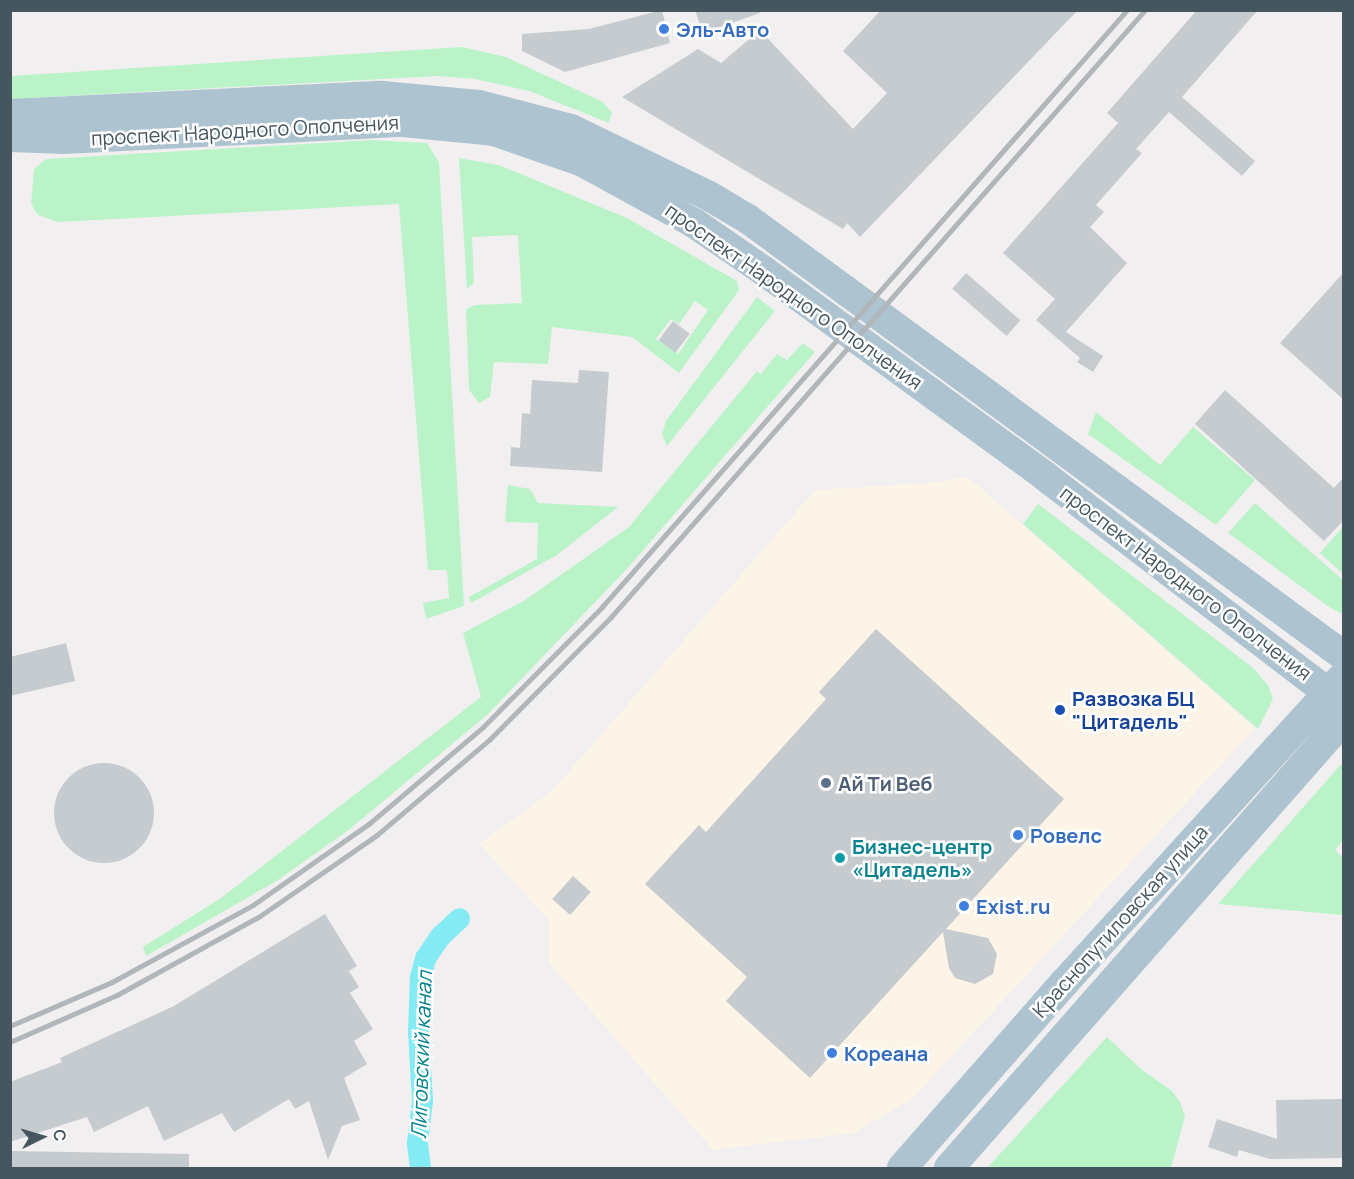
<!DOCTYPE html>
<html>
<head>
<meta charset="utf-8">
<style>
  body { margin:0 }
  #map { position:relative; width:1354px; height:1179px; overflow:hidden; background:#f2eff0; font-family:Manrope,sans-serif }
  div>[style] { position:absolute }
  [style*='--x'] { left:calc(var(--x)*1px); top:calc(var(--y)*1px); width:calc(var(--w)*1px); rotate:calc(var(--a)*1deg) }
  .commercial>* { inset:0; background:#fdf4e8 }
  .green>* { inset:0; background:#bbf3c9 }
  .canal>* { height:21px; margin:-10.5px; padding:0 10.5px; transform-origin:10.5px; border-radius:10.5px; background:#84eaf3 }
  .building>* { inset:0; background:#c6cbcf; transform-origin:0 0 }
  .round { border-radius:50% }
  .major>* { height:30px; margin:-15px; padding:0 15px; transform-origin:15px; border-radius:15px; background:#adc3d0 }
  .rail>* { height:4.5px; margin:-2.25px; padding:0 2.25px; transform-origin:2.25px; border-radius:2.25px; background:#b1b6ba }
  .dots>* { width:16px; height:16px; translate:-50% -50%; box-sizing:border-box; border:3px solid #fff; border-radius:50% }
  span { translate:-50% -50%; white-space:nowrap; text-align:center; line-height:1.15; -webkit-text-stroke:5px #fff; paint-order:stroke }
  .shop-label { font-size:20px; color:#366cbe; font-weight:700 }
  .left { translate:0 -50%; text-align:left }
  .street-label { font-size:20px; color:#46565e }
  .transit-label { font-size:20px; color:#164399; font-weight:700 }
  .service-label { font-size:20px; color:#4e5e75; font-weight:700 }
  .culture-label { font-size:20px; color:#0d838f; font-weight:700 }
  .water-label { font-size:21px; color:#05828d; font-style:italic }
  .frame { position:absolute; inset:0; border:12px solid #46565e; pointer-events:none }
  .north { position:absolute; left:12px; top:1107px; width:60px; height:60px; -webkit-text-stroke:4px #fff; paint-order:stroke; rotate:85deg; font-size:16px; font-weight:700; line-height:24px; text-align:center; color:#46565e }
  .north::after { content:''; display:block; margin:auto; width:21px; height:27px; background:#46565e; clip-path:polygon(50% 0,100% 100%,50% 72%,0 100%) }
</style>
</head>
<body>
<div id="map">
  <div class="commercial">
    <div style="clip-path:polygon(968px 477px,1255px 728px,912px 1099px,854px 1133px,713px 1150px,549px 963px,549px 920px,479px 844px,552px 791px,815px 490px,929px 483px)"></div>
  </div>
  <div class="green">
    <div style="clip-path:polygon(462px 47px,506px 57px,603px 102px,612px 113px,609px 123px,529px 91px,475px 79px,439px 76px,11px 99px,11px 76px)"></div>
    <div style="clip-path:polygon(372px 140px,427px 143px,439px 162px,464px 606px,426px 619px,423px 603px,449px 598px,447px 570px,428px 570px,399px 204px,58px 222px,38px 215px,31px 204px,34px 169px,46px 159px)"></div>
    <div style="clip-path:polygon(evenodd,459px 158px,499px 165px,627px 218px,737px 281px,739px 290px,679px 373px,632px 337px,552px 327px,548px 364px,494px 362px,490px 397px,479px 403px,469px 390px,466px 309px,475px 305px,522px 303px,518px 235px,472px 237px,474px 283px,467px 289px,459px 158px,695px 301px,708px 310px,678px 354px,656px 339px,671px 319px,679px 324px,695px 301px)"></div>
    <div style="clip-path:polygon(757px 297px,775px 311px,667px 446px,662px 434px,666px 421px)"></div>
    <div style="clip-path:polygon(803px 343px,815px 352px,625px 571px,487px 715px,350px 829px,278px 880px,146px 956px,143px 947px,221px 898px,481px 697px,463px 633px,525px 600px,629px 527px,757px 371px,761px 374px,777px 354px,787px 360px)"></div>
    <div style="clip-path:polygon(1096px 412px,1160px 465px,1193px 427px,1255px 480px,1216px 525px,1088px 434px)"></div>
    <div style="clip-path:polygon(508px 485px,530px 489px,538px 503px,618px 507px,557px 555px,471px 603px,469px 597px,537px 559px,538px 523px,505px 522px)"></div>
    <div style="clip-path:polygon(1255px 503px,1343px 580px,1343px 614px,1329px 607px,1228px 533px)"></div>
    <div style="clip-path:polygon(1038px 504px,1252px 667px,1268px 685px,1273px 699px,1258px 729px,1023px 524px)"></div>
    <div style="clip-path:polygon(1343px 527px,1343px 574px,1320px 553px)"></div>
    <div style="clip-path:polygon(1343px 762px,1343px 840px,1335px 850px,1343px 858px,1343px 915px,1218px 904px)"></div>
    <div style="clip-path:polygon(1107px 1037px,1142px 1070px,1172px 1091px,1180px 1102px,1185px 1116px,1171px 1168px,987px 1168px)"></div>
  </div>
  <div class="canal">
    <div style="--x:420;--y:1168;--w:26;--a:-97"></div>
    <div style="--x:417;--y:1142;--w:42;--a:-83.2"></div>
    <div style="--x:422;--y:1100;--w:69;--a:-93.3"></div>
    <div style="--x:418;--y:1031;--w:54;--a:-87.9"></div>
    <div style="--x:420;--y:977;--w:20;--a:-75"></div>
    <div style="--x:425;--y:958;--w:27;--a:-56"></div>
    <div style="--x:440;--y:936;--w:26;--a:-43"></div>
  </div>
  <div class="building">
    <div style="clip-path:polygon(662px 10px,670px 43px,565px 72px,522px 51px,522px 34px,589px 29px)"></div>
    <div style="clip-path:polygon(695px 10px,759px 10px,760px 13px,703px 33px)"></div>
    <div style="clip-path:polygon(881px 10px,1078px 10px,860px 237px,847px 223px,843px 229px,622px 97px,698px 49px,721px 63px,760px 30px,853px 129px,887px 93px,843px 51px)"></div>
    <div style="clip-path:polygon(1197px 10px,1258px 10px,1182px 97px,1255px 161px,1242px 176px,1169px 112px,1136px 149px,1142px 153px,1096px 205px,1104px 212px,1090px 227px,1127px 263px,1066px 332px,1103px 356px,1093px 372px,1077px 362px,1080px 358px,1036px 320px,1055px 299px,1003px 253px,1118px 123px,1107px 113px)"></div>
    <div style="clip-path:polygon(1344px 272px,1344px 400px,1280px 343px)"></div>
    <div style="left:966px;top:273px;width:72px;height:21px;rotate:41deg"></div>
    <div style="left:673px;top:321px;width:21px;height:24px;rotate:37deg"></div>
    <div style="clip-path:polygon(579px 370px,609px 372px,602px 472px,510px 466px,511px 447px,520px 448px,522px 413px,530px 414px,532px 380px,578px 383px)"></div>
    <div style="clip-path:polygon(1225px 390px,1334px 488px,1344px 477px,1344px 520px,1324px 541px,1195px 424px)"></div>
    <div style="clip-path:polygon(876px 629px,1064px 799px,946px 929px,988px 938px,997px 954px,993px 974px,975px 984px,955px 978px,949px 968px,943px 932px,810px 1078px,726px 1001px,747px 977px,645px 884px,699px 825px,706px 832px,826px 699px,819px 692px)"></div>
    <div style="clip-path:polygon(66px 643px,75px 681px,10px 696px,10px 657px)"></div>
    <div class="round" style="left:54px;top:763px;width:100px;height:100px"></div>
    <div style="left:573px;top:876px;width:24px;height:31px;rotate:42deg"></div>
    <div style="clip-path:polygon(325px 914px,357px 966px,349px 971px,359px 987px,350px 993px,373px 1029px,354px 1041px,367px 1064px,344px 1078px,360px 1120px,342px 1126px,328px 1160px,309px 1101px,295px 1109px,289px 1099px,234px 1132px,222px 1113px,164px 1141px,148px 1106px,94px 1132px,87px 1117px,10px 1142px,10px 1082px,62px 1062px,60px 1058px,174px 1006px)"></div>
    <div style="clip-path:polygon(1344px 1099px,1344px 1158px,1270px 1159px,1239px 1150px,1237px 1157px,1208px 1147px,1217px 1119px,1277px 1139px,1276px 1100px)"></div>
    <div style="clip-path:polygon(10px 1151px,189px 1154px,189px 1168px,10px 1168px)"></div>
  </div>
  <div class="major">
    <div style="--x:10;--y:114;--w:372;--a:-2.8"></div>
    <div style="--x:382;--y:96;--w:97;--a:5.3"></div>
    <div style="--x:479;--y:105;--w:95;--a:14.6"></div>
    <div style="--x:571;--y:129;--w:153;--a:25.9"></div>
    <div style="--x:709;--y:196;--w:45;--a:30.5"></div>
    <div style="--x:748;--y:219;--w:739;--a:36.25"></div>
    <div style="--x:10;--y:137;--w:54;--a:2.1"></div>
    <div style="--x:64;--y:139;--w:339;--a:-2.9"></div>
    <div style="--x:403;--y:122;--w:91;--a:5.6"></div>
    <div style="--x:494;--y:131;--w:94;--a:19.2"></div>
    <div style="--x:583;--y:162;--w:127;--a:28.8"></div>
    <div style="--x:694;--y:223;--w:85;--a:34.4"></div>
    <div style="--x:764;--y:271;--w:349;--a:36.1"></div>
    <div style="--x:1046;--y:477;--w:375;--a:37.4"></div>
    <div style="--x:902;--y:1168;--w:246;--a:-48.8"></div>
    <div style="--x:1064;--y:983;--w:411;--a:-47.7"></div>
    <div style="--x:949;--y:1168;--w:598;--a:-48.66"></div>
  </div>
  <div class="rail">
    <div style="--x:10;--y:1026;--w:111;--a:-23.3"></div>
    <div style="--x:112;--y:982;--w:161;--a:-28.6"></div>
    <div style="--x:253;--y:905;--w:143;--a:-35"></div>
    <div style="--x:370;--y:823;--w:148;--a:-40.3"></div>
    <div style="--x:483;--y:727;--w:169;--a:-45.2"></div>
    <div style="--x:602;--y:607;--w:795;--a:-48.67"></div>
    <div style="--x:10;--y:1042;--w:117;--a:-23.7"></div>
    <div style="--x:117;--y:995;--w:163;--a:-28.9"></div>
    <div style="--x:260;--y:916;--w:142;--a:-34.7"></div>
    <div style="--x:377;--y:835;--w:148;--a:-40.3"></div>
    <div style="--x:490;--y:739;--w:172;--a:-45.2"></div>
    <div style="--x:611;--y:617;--w:808;--a:-48.66"></div>
  </div>
  <div class="dots">
    <div style="left:664px;top:29px;background:#3f7fe0"></div>
    <div style="left:1060px;top:710px;background:#1a4fb4"></div>
    <div style="left:826px;top:783px;background:#5c6f8a"></div>
    <div style="left:1018px;top:835px;background:#3f7fe0"></div>
    <div style="left:840px;top:858px;background:#0f9aa8"></div>
    <div style="left:964px;top:906px;background:#3f7fe0"></div>
    <div style="left:832px;top:1053px;background:#3f7fe0"></div>
  </div>
  <div class="shop-label">
    <span class="left" style="left:676px;top:29px">Эль-Авто</span>
    <span class="left" style="left:1030px;top:835px">Ровелс</span>
    <span class="left" style="left:976px;top:906px">Exist.ru</span>
    <span class="left" style="left:844px;top:1053px">Кореана</span>
  </div>
  <div class="street-label">
    <span style="left:245px;top:130px;rotate:-3deg">проспект Народного Ополчения</span>
    <span style="left:794px;top:296px;rotate:35deg">проспект Народного Ополчения</span>
    <span style="left:1186px;top:583px;rotate:37deg">проспект Народного Ополчения</span>
    <span style="left:1120px;top:921px;rotate:-48deg">Краснопутиловская улица</span>
  </div>
  <div class="transit-label">
    <span class="left" style="left:1072px;top:710px">Развозка БЦ<br>"Цитадель"</span>
  </div>
  <div class="service-label">
    <span class="left" style="left:838px;top:783px">Ай Ти Веб</span>
  </div>
  <div class="culture-label">
    <span class="left" style="left:852px;top:858px">Бизнес-центр<br>«Цитадель»</span>
  </div>
  <div class="water-label">
    <span style="left:421px;top:1055px;rotate:-88deg">Лиговский канал</span>
  </div>
  <div class="frame"></div>
  <div class="north">С</div>
</div>
</body>
</html>
